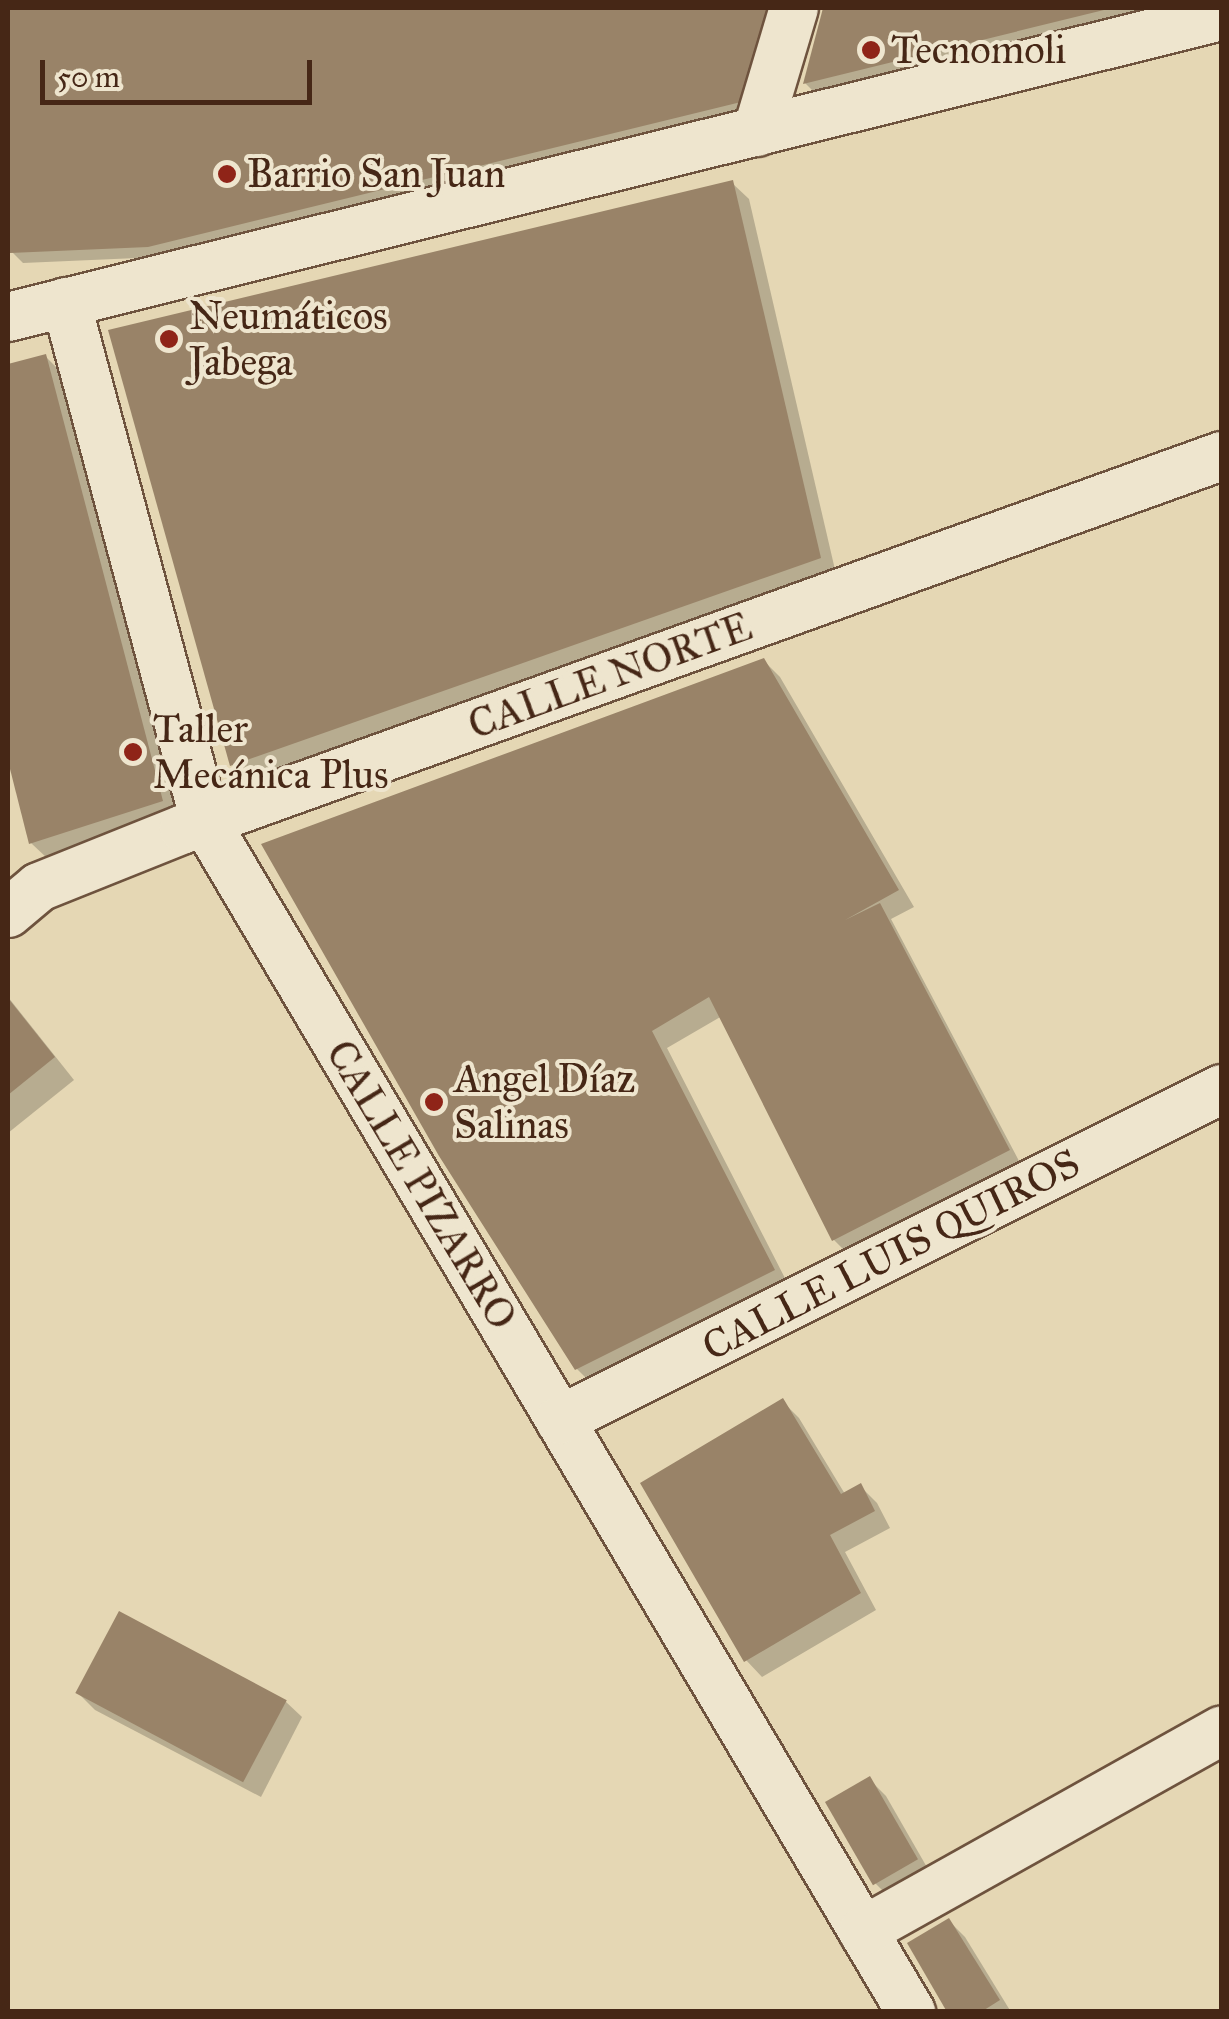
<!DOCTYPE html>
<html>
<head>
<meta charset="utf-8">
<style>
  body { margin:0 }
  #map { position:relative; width:1229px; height:2019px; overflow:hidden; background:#e5d7b4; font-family:"IM FELL Great Primer",serif }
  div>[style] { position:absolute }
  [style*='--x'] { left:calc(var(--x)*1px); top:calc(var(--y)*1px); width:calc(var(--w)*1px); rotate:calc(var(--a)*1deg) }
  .shadow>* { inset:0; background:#0003 }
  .building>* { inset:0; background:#998368; transform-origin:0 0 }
  .roads { filter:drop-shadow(2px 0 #6e533e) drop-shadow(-2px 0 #6e533e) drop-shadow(0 2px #6e533e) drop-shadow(0 -2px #6e533e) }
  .minor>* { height:48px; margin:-24px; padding:0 24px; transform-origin:24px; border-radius:24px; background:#eee5ce }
  .dots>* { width:28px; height:28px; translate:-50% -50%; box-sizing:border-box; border:5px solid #eee5ce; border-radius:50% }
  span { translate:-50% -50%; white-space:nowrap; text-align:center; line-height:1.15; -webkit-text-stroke:8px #eee5ce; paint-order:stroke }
  .poi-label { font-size:40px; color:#462716 }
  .left { translate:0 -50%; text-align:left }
  .street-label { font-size:40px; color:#462716 }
  .frame { position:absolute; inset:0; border:10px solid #462716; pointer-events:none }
  .scale { position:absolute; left:40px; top:60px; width:272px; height:45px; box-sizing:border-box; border:5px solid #462716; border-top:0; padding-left:12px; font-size:30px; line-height:35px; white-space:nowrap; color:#462716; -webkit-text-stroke:8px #eee5ce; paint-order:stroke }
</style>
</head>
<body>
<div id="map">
  <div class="shadow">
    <div style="clip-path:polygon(10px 8px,784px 8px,752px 112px,160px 257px,23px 263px,12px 252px)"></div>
    <div style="clip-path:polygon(826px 8px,1194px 8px,821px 99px,805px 83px)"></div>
    <div style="clip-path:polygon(732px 183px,749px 199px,836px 574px,248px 781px,232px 765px)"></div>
    <div style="clip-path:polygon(45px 356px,62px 373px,178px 817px,48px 859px,31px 843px,8px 751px,8px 366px)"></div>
    <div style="clip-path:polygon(764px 661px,780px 677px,914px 907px,891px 919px,1019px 1161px,845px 1251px,834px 1240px,722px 1016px,667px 1048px,789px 1286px,593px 1385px,577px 1369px,441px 1154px)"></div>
    <div style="clip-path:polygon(8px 997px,74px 1080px,8px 1133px)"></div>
    <div style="clip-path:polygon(783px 1402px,799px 1418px,845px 1494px,860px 1486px,877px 1503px,890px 1528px,845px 1552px,876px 1610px,762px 1677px,746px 1660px)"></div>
    <div style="clip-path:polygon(79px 1694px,285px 1701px,302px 1717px,261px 1797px,95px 1710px)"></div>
    <div style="clip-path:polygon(870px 1780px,886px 1796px,932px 1876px,892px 1900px,876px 1884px)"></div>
    <div style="clip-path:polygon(949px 1921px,965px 1937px,1011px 2012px,950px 2012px)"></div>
  </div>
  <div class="building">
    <div style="clip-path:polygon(8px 8px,770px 8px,741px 102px,148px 247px,10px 253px)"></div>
    <div style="clip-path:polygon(823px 8px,1108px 8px,1108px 9px,803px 84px)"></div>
    <div style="clip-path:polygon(733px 180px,821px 558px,230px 766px,108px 330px)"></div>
    <div style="clip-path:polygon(46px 354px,163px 801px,29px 844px,8px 761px,8px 364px)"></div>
    <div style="clip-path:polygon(764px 658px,899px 890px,845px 920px,880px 903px,1010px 1150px,832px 1241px,709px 997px,652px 1031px,775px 1270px,575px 1370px,439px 1156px,261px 844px)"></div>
    <div style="clip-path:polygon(8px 998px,55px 1057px,8px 1095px)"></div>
    <div style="clip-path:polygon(783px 1398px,841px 1494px,861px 1483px,875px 1511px,830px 1535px,861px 1593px,744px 1662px,640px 1483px)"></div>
    <div style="left:119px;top:1611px;width:190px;height:93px;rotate:28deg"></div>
    <div style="left:870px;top:1776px;width:96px;height:52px;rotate:60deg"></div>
    <div style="clip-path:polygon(949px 1918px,1000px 2000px,981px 2012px,947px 2012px,907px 1943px)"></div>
  </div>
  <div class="roads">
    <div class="minor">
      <div style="--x:757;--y:132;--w:129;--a:-73.4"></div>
      <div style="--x:66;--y:302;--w:537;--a:75.01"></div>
      <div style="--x:205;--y:821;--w:1385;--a:59.34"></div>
      <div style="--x:8;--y:317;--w:1251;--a:-13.93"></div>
      <div style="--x:8;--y:913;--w:40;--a:-40"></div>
      <div style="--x:39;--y:887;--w:156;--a:-21.8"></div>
      <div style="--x:184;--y:829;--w:1103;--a:-19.77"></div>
      <div style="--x:560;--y:1420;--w:740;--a:-26.57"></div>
      <div style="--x:863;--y:1931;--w:411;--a:-29.2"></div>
    </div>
  </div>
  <div class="dots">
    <div style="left:871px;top:50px;background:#8f2418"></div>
    <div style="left:227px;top:174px;background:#8f2418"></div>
    <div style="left:169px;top:339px;background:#8f2418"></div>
    <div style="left:133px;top:752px;background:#8f2418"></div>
    <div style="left:434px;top:1102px;background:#8f2418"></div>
  </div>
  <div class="poi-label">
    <span class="left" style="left:891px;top:50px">Tecnomoli</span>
    <span class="left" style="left:247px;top:174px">Barrio San Juan</span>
    <span class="left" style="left:189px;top:339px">Neumáticos<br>Jabega</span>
    <span class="left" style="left:153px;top:752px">Taller<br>Mecánica Plus</span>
    <span class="left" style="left:454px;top:1102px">Angel Díaz<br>Salinas</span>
  </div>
  <div class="street-label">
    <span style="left:610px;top:676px;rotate:-20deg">CALLE NORTE</span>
    <span style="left:421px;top:1185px;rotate:59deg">CALLE PIZARRO</span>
    <span style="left:891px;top:1255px;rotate:-27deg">CALLE LUIS QUIROS</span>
  </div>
  <div class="frame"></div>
  <div class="scale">50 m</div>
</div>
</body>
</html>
